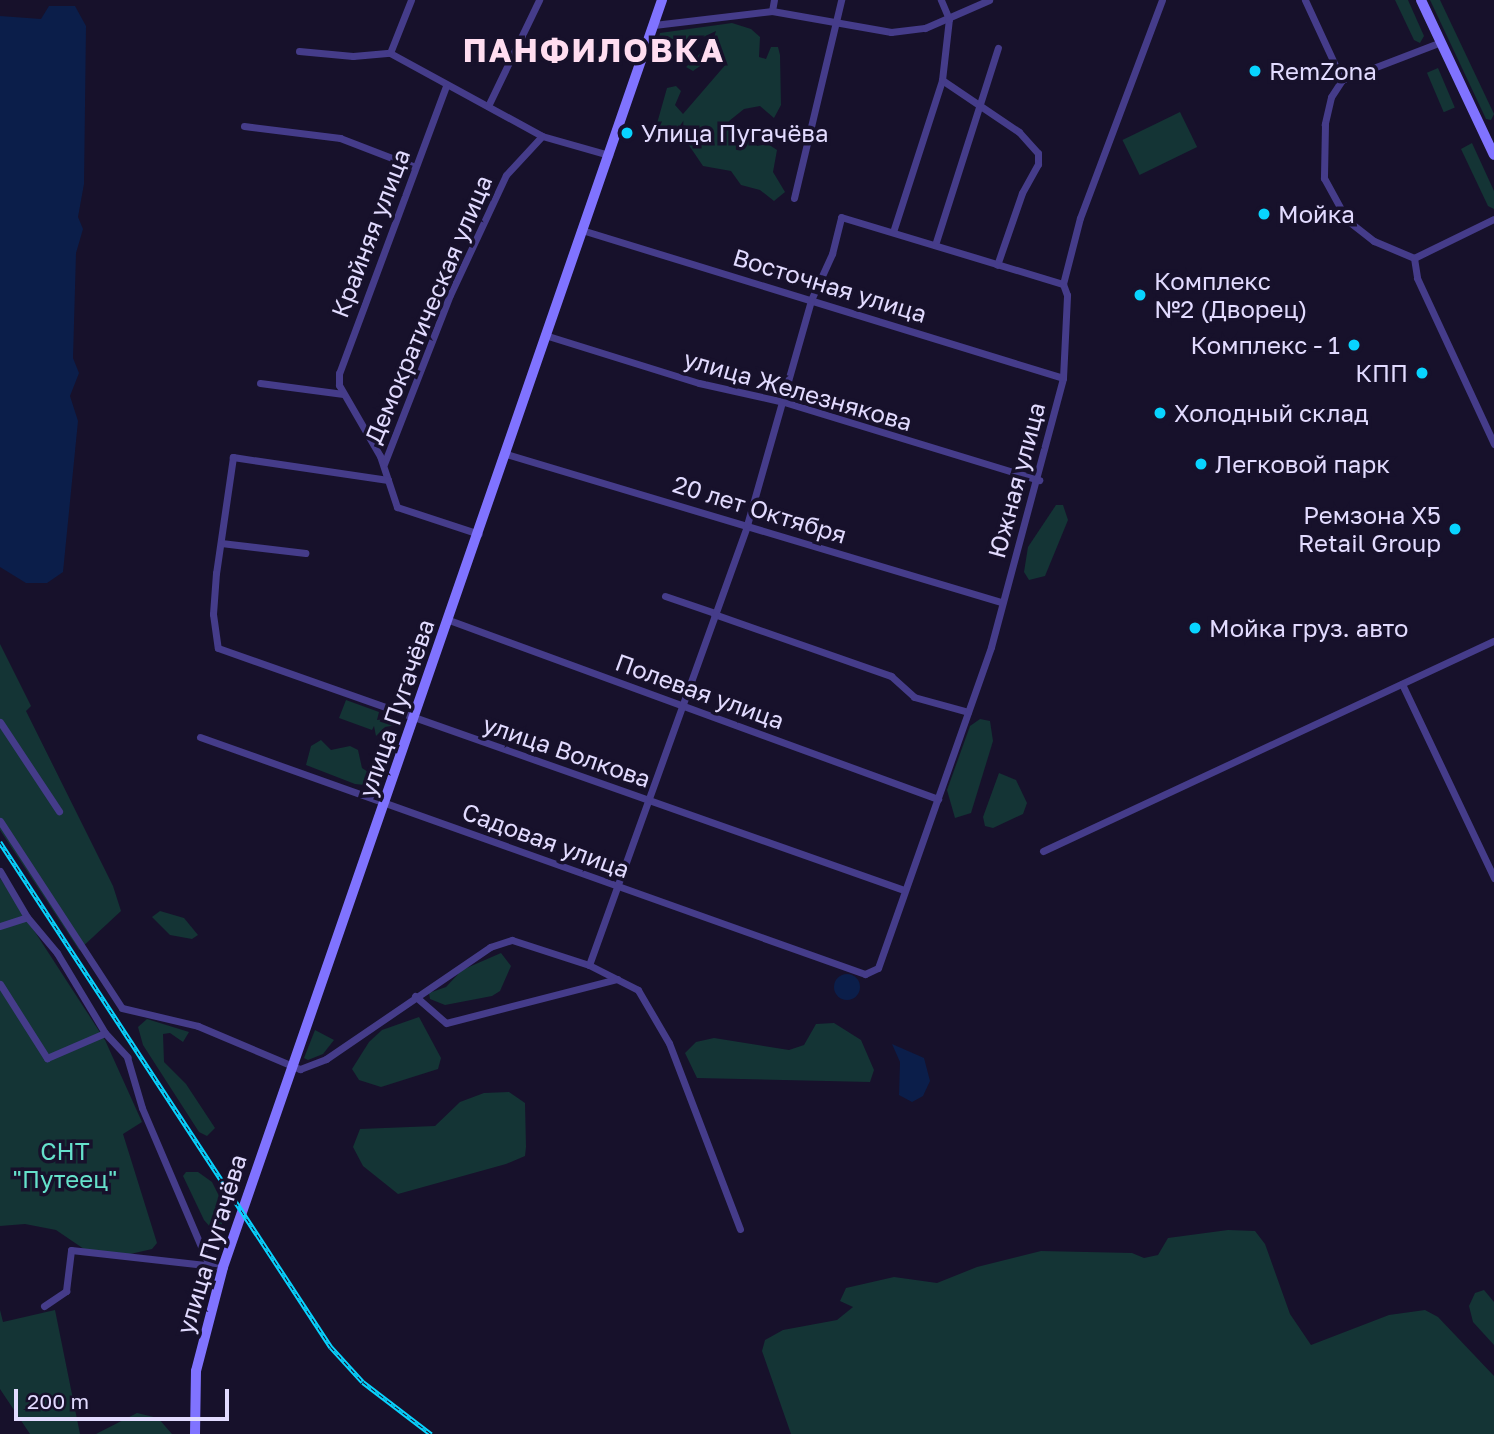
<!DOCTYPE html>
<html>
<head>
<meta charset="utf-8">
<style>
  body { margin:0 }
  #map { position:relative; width:1494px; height:1434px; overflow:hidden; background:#17112b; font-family:"Golos Text",sans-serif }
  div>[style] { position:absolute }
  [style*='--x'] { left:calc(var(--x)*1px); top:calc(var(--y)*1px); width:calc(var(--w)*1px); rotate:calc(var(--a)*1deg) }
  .green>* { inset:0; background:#143435; transform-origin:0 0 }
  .water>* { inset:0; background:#0b1e4a }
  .round { border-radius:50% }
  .street>* { height:7px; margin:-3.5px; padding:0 3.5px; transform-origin:3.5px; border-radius:3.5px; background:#453c8a }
  .secondary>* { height:10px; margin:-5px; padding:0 5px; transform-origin:5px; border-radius:5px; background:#8073ff }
  .rail>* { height:4.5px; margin-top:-2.25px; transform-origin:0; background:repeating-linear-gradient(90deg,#17112b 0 5px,#08d4ff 0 10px); box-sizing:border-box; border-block:2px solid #08d4ff }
  .dots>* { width:19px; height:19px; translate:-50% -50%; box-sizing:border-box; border:4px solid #17112b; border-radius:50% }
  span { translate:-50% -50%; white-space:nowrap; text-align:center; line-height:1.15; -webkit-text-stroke:7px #17112b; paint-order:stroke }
  .poi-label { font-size:24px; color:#e2dbff }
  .left { translate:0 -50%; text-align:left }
  .right { translate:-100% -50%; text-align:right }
  .street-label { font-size:24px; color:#e2dbff }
  .park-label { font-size:24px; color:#65e1cb }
  .district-label { font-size:32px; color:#ffddf0; font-weight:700; letter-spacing:2px }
  .scale { position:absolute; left:14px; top:1389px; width:215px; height:32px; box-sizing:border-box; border:4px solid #e2dbff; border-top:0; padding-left:9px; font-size:21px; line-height:24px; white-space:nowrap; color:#e2dbff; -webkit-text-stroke:5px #17112b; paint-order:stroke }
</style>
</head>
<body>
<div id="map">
  <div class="green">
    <div style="clip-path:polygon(1395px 0,1408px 0,1424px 36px,1420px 43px,1414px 40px)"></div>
    <div style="clip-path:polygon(1430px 0,1440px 0,1494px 114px,1491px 120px,1486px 119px)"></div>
    <div style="clip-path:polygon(732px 23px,751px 29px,760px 37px,759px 57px,766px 59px,771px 47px,778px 47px,780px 55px,781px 105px,774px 118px,760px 106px,744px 109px,729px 121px,737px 136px,755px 137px,757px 146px,768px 144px,777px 150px,773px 172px,785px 192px,774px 201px,760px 190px,741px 185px,731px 171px,703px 166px,684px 138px,665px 140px,656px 127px,667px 88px,676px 86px,681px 91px,675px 105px,683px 114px,727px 63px,717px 54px,693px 71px,686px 67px,713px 41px,716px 31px,680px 48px,673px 39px,659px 37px,660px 33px)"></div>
    <div style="left:1438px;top:68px;width:43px;height:12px;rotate:67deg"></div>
    <div style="left:1180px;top:112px;width:39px;height:64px;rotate:64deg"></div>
    <div style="clip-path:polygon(1472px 143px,1494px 191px,1494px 209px,1488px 206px,1461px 149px)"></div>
    <div style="clip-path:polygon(1056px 505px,1063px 505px,1068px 520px,1045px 576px,1029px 580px,1024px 572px,1028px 547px)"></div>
    <div style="clip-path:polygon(0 644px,31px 706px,26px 711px,113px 886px,121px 911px,79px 950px,0 830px)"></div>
    <div style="clip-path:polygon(346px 700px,379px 712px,377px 720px,392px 718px,402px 724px,385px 727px,376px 736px,374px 726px,372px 730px,339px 718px)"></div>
    <div style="clip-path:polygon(980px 719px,990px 721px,993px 741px,971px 813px,955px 818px,947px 790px,970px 726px)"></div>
    <div style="clip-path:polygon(321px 740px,331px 750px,350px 746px,358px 750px,362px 768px,374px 776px,375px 786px,355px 784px,306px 765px,311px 746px)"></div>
    <div style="clip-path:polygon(999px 773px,1016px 780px,1027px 803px,1023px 814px,993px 828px,985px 826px,983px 817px)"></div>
    <div style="clip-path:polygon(0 878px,105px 1040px,142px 1122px,123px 1134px,157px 1243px,152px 1249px,126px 1255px,84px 1249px,56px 1230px,25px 1224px,0 1226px)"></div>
    <div style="clip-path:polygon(160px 911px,184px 918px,198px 935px,192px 939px,170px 935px,152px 917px)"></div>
    <div style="clip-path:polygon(501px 953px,511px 966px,500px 991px,492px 996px,445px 1005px,430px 999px,429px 993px,446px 987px,462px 970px)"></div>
    <div style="clip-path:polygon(419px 1017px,441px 1058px,438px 1069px,381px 1087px,359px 1080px,352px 1069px,369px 1042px,382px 1030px)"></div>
    <div style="clip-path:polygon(147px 1019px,189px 1032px,183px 1042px,170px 1033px,163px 1034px,164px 1062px,186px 1084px,215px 1128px,207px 1136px,199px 1132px,143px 1045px,138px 1027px)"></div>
    <div style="clip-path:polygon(834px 1023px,861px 1040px,874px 1070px,870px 1082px,697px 1078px,685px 1053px,696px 1042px,714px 1038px,789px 1050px,804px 1045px,816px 1024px)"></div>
    <div style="clip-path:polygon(315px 1030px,334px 1040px,323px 1054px,308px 1060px,304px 1058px)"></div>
    <div style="clip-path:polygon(509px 1092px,525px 1103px,526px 1147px,525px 1156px,506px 1164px,398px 1194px,363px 1166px,353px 1147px,360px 1129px,435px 1126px,460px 1102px,484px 1093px)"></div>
    <div style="clip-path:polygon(186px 1172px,198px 1172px,212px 1182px,222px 1202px,222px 1227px,211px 1228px,204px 1220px,183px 1176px)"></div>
    <div style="clip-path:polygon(1228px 1230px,1255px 1231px,1265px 1244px,1290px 1314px,1311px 1345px,1389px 1315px,1425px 1310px,1438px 1317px,1494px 1376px,1494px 1434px,791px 1434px,762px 1351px,765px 1340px,783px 1330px,837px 1320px,853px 1307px,840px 1301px,846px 1288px,894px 1277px,937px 1283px,977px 1267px,1041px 1251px,1132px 1253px,1144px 1258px,1158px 1255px,1168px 1238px)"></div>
    <div style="clip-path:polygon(1484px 1290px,1494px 1302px,1494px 1345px,1473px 1322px,1469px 1306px,1475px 1293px)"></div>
    <div style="clip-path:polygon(0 1310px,3px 1322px,55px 1310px,80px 1434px,30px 1434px,0 1389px)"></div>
    <div style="clip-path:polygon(137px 1413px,158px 1418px,172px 1434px,96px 1434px)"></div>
  </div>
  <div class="water">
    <div style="clip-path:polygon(49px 6px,75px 6px,86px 26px,84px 184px,78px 217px,83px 229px,76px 253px,73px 358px,79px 373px,70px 396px,78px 421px,63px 572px,47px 583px,26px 583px,0 567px,0 16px,41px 19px)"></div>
    <div class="round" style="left:834px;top:974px;width:26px;height:26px"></div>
    <div style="clip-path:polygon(892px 1044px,924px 1058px,930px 1081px,923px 1096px,912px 1102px,899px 1095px,900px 1062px)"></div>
  </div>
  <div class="street">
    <div style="--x:1305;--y:0;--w:88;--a:65.2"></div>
    <div style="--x:772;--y:11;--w:11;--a:-80"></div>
    <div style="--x:654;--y:25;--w:119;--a:-6.8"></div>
    <div style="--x:772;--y:11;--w:121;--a:10"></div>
    <div style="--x:891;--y:32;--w:34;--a:-7"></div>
    <div style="--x:925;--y:28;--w:70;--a:-23.6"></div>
    <div style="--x:1441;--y:42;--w:106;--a:159"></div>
    <div style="--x:1342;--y:80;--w:20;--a:123"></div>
    <div style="--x:1331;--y:97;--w:28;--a:103"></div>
    <div style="--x:1325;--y:124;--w:54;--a:91.1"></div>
    <div style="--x:1324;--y:178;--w:48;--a:61.3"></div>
    <div style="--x:1347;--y:220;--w:34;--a:38"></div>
    <div style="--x:1374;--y:241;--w:43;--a:23"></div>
    <div style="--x:1414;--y:258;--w:89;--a:-26"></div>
    <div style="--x:299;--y:51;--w:54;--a:5.3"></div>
    <div style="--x:353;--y:56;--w:37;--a:-5"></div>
    <div style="--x:390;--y:53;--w:173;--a:28.6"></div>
    <div style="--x:542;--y:136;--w:70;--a:15.8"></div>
    <div style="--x:390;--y:53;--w:57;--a:-68.4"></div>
    <div style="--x:942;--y:80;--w:93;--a:34"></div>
    <div style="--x:1019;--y:132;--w:28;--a:48"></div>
    <div style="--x:1038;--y:153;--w:11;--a:90"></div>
    <div style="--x:1038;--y:164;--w:33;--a:119"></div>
    <div style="--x:1022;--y:193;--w:76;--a:109.1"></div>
    <div style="--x:446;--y:86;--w:306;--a:110.4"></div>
    <div style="--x:339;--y:373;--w:12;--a:90"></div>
    <div style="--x:339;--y:385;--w:82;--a:60"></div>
    <div style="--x:380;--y:456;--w:54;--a:71.6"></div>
    <div style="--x:397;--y:507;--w:86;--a:18.2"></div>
    <div style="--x:488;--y:106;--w:118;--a:-64.3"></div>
    <div style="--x:244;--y:126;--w:97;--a:7.1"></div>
    <div style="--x:340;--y:138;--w:80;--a:21.1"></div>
    <div style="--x:794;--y:198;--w:204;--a:-76.6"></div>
    <div style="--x:585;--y:231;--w:500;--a:17.09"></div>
    <div style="--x:893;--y:232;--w:160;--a:-72.1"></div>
    <div style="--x:942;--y:80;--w:61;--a:-83.5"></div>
    <div style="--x:949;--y:19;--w:21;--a:-113"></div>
    <div style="--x:935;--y:245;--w:207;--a:-72.3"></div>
    <div style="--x:1414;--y:258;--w:20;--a:81"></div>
    <div style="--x:1417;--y:278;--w:183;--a:65.1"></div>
    <div style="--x:548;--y:336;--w:158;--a:17.3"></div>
    <div style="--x:699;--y:383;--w:87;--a:12.6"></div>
    <div style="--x:784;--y:402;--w:267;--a:17"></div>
    <div style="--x:260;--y:383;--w:84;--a:7.5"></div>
    <div style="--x:506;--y:454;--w:517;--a:16.65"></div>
    <div style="--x:384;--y:464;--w:181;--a:-68.7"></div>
    <div style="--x:450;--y:295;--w:132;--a:-65"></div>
    <div style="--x:506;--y:175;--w:53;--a:-47.3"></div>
    <div style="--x:388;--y:480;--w:157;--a:-171.6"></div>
    <div style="--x:233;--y:457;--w:117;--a:98.3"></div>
    <div style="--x:216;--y:573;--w:41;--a:94.2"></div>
    <div style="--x:213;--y:614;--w:34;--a:82"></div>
    <div style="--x:218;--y:648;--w:727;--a:19.43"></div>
    <div style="--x:221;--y:543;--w:85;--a:6.8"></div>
    <div style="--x:665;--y:596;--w:53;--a:18.8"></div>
    <div style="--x:714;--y:614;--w:188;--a:19.3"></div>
    <div style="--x:891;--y:676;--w:31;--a:42"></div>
    <div style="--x:914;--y:697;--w:56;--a:15.5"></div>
    <div style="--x:449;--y:620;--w:521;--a:20.11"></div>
    <div style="--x:1402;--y:684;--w:215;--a:64.6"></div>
    <div style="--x:0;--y:722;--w:107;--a:56.5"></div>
    <div style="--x:200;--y:737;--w:706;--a:19.62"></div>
    <div style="--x:865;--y:974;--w:14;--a:-25"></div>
    <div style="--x:878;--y:968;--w:340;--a:-70.6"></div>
    <div style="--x:991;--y:647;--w:278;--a:-75"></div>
    <div style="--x:1063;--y:378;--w:83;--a:-87.2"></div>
    <div style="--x:1067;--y:295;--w:12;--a:-110"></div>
    <div style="--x:1063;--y:284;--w:68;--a:-75.6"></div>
    <div style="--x:1080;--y:218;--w:233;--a:-69.4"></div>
    <div style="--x:0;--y:821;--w:223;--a:56.9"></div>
    <div style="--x:122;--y:1008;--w:78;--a:13.3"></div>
    <div style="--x:198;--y:1026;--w:111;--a:22.9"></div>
    <div style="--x:300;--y:1069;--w:28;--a:-21"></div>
    <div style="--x:326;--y:1059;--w:199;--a:-34.3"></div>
    <div style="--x:490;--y:947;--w:23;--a:-18"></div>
    <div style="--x:512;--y:940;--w:81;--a:18"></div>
    <div style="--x:589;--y:965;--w:55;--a:27"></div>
    <div style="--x:638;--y:990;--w:61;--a:59.7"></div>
    <div style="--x:669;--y:1043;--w:199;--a:69.1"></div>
    <div style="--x:1043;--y:851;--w:497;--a:-25"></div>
    <div style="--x:0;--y:871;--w:53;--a:59.6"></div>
    <div style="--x:27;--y:917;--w:47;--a:50.2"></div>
    <div style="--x:57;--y:953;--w:93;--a:59"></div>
    <div style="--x:105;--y:1033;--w:33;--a:47"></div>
    <div style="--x:127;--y:1057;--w:53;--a:73.6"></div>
    <div style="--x:142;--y:1108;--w:171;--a:66.9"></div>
    <div style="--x:0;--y:926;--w:28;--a:-18"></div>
    <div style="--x:589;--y:965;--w:468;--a:-70.2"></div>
    <div style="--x:747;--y:525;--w:234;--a:-74.1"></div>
    <div style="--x:811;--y:300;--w:51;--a:-65.5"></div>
    <div style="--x:832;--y:254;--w:38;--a:-76"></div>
    <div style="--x:841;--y:217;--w:232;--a:16.8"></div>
    <div style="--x:0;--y:984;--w:88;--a:57.6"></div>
    <div style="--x:47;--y:1058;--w:63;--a:-23.3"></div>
    <div style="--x:415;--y:996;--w:41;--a:41.1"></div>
    <div style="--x:446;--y:1023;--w:177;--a:-14.4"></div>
    <div style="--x:44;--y:1306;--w:27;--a:-34"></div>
    <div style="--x:66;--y:1291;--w:41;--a:-83"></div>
    <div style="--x:71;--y:1250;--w:153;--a:6.4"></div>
  </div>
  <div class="secondary">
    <div style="--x:1421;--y:0;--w:171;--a:64.8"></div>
    <div style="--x:195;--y:1434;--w:63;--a:-89.1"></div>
    <div style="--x:196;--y:1371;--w:107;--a:-75.4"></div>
    <div style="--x:223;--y:1267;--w:1341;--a:-70.89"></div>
  </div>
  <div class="rail">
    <div style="--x:0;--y:842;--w:604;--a:56.76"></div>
    <div style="--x:331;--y:1347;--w:47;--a:47.6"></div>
    <div style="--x:363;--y:1382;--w:86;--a:37.4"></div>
  </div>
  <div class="dots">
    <div style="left:1255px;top:71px;background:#08d4ff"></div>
    <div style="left:627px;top:133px;background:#08d4ff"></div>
    <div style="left:1264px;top:214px;background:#08d4ff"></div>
    <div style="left:1140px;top:295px;background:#08d4ff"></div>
    <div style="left:1354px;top:345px;background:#08d4ff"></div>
    <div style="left:1422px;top:373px;background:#08d4ff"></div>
    <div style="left:1160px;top:413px;background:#08d4ff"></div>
    <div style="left:1201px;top:464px;background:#08d4ff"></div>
    <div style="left:1455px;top:529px;background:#08d4ff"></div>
    <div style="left:1195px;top:628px;background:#08d4ff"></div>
  </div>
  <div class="poi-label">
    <span class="left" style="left:1269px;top:71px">RemZona</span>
    <span class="left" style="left:641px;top:133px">Улица Пугачёва</span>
    <span class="left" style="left:1278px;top:214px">Мойка</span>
    <span class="left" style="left:1154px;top:295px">Комплекс<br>№2 (Дворец)</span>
    <span class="right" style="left:1340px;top:345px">Комплекс - 1</span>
    <span class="right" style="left:1408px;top:373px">КПП</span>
    <span class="left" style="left:1174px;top:413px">Холодный склад</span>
    <span class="left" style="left:1215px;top:464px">Легковой парк</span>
    <span class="right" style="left:1441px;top:529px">Ремзона X5<br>Retail Group</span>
    <span class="left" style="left:1209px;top:628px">Мойка груз. авто</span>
  </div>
  <div class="street-label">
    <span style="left:370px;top:233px;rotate:-69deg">Крайняя улица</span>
    <span style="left:830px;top:285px;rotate:17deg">Восточная улица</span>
    <span style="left:428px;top:309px;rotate:-67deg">Демократическая улица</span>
    <span style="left:798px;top:390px;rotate:16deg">улица Железнякова</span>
    <span style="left:1016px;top:480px;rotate:-75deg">Южная улица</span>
    <span style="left:760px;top:509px;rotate:17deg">20 лет Октября</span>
    <span style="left:700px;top:691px;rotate:20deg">Полевая улица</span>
    <span style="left:396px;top:708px;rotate:-71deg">улица Пугачёва</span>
    <span style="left:567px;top:751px;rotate:19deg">улица Волкова</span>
    <span style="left:546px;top:840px;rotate:20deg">Садовая улица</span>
    <span style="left:211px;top:1244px;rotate:-73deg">улица Пугачёва</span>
  </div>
  <div class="park-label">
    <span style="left:65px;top:1165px">СНТ<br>"Путеец"</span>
  </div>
  <div class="district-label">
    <span style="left:594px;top:50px">ПАНФИЛОВКА</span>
  </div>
  <div class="scale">200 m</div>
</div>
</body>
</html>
